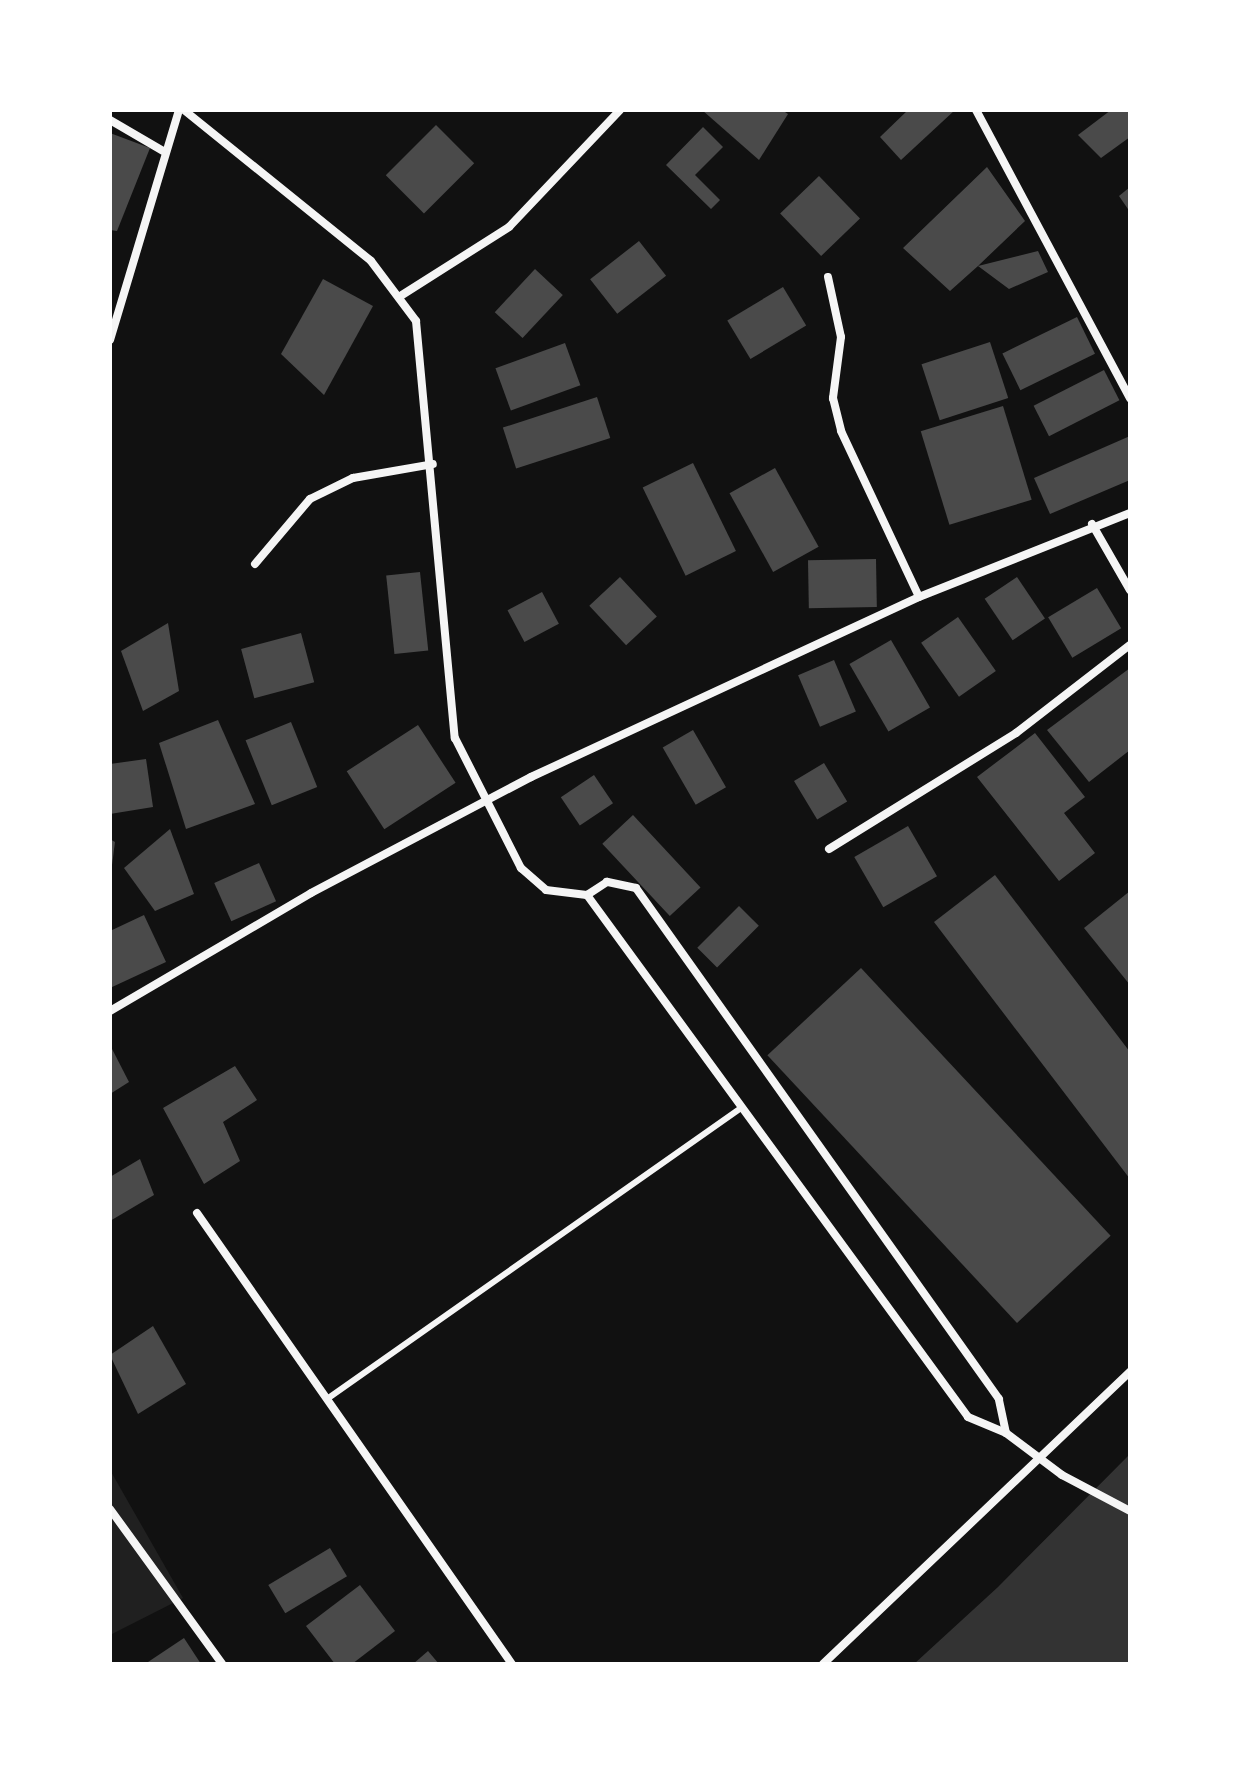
<!DOCTYPE html>
<html>
<head>
<meta charset="utf-8">
<style>
  body { margin:0 }
  #map { position:relative; width:1240px; height:1774px; overflow:hidden; background:#111; font-family:"Exo 2",sans-serif }
  div>[style] { position:absolute }
  [style*='--x'] { left:calc(var(--x)*1px); top:calc(var(--y)*1px); width:calc(var(--w)*1px); rotate:calc(var(--a)*1deg) }
  .green>* { inset:0; background:#202020 }
  .water>* { inset:0; background:#333 }
  .building>* { inset:0; background:#4a4a4a; transform-origin:0 0 }
  .service>* { height:6px; margin:-3px; padding:0 3px; transform-origin:3px; border-radius:3px; background:#f5f5f5 }
  .minor>* { height:8px; margin:-4px; padding:0 4px; transform-origin:4px; border-radius:4px; background:#f5f5f5 }
  span { translate:-50% -50%; white-space:nowrap; text-align:center; line-height:1.15; -webkit-text-stroke:6px #fff; paint-order:stroke }
  .frame { position:absolute; inset:0; border:112px solid #fff; pointer-events:none }
</style>
</head>
<body>
<div id="map">
  <div class="green">
    <div style="clip-path:polygon(110px 1470px,183px 1598px,110px 1635px)"></div>
  </div>
  <div class="water">
    <div style="clip-path:polygon(1130px 1454px,1130px 1664px,914px 1664px,998px 1587px)"></div>
  </div>
  <div class="building">
    <div style="clip-path:polygon(702px 110px,782px 110px,788px 114px,759px 160px)"></div>
    <div style="clip-path:polygon(908px 110px,955px 110px,901px 160px,880px 137px)"></div>
    <div style="clip-path:polygon(1111px 110px,1130px 110px,1130px 137px,1101px 158px,1078px 135px)"></div>
    <div style="left:436px;top:125px;width:54px;height:71px;rotate:45deg"></div>
    <div style="clip-path:polygon(703px 127px,723px 147px,695px 175px,720px 200px,711px 209px,666px 165px)"></div>
    <div style="clip-path:polygon(110px 133px,150px 148px,117px 231px,110px 230px)"></div>
    <div style="clip-path:polygon(987px 167px,1025px 221px,978px 266px,1038px 251px,1048px 272px,1009px 289px,978px 266px,950px 291px,903px 248px)"></div>
    <div style="left:819px;top:176px;width:59px;height:54px;rotate:46deg"></div>
    <div style="clip-path:polygon(1130px 187px,1130px 212px,1119px 196px)"></div>
    <div style="left:639px;top:241px;width:44px;height:62px;rotate:52deg"></div>
    <div style="left:535px;top:269px;width:38px;height:59px;rotate:43deg"></div>
    <div style="clip-path:polygon(323px 279px,373px 306px,324px 395px,281px 354px)"></div>
    <div style="left:783px;top:287px;width:45px;height:65px;rotate:59deg"></div>
    <div style="left:1077px;top:317px;width:41px;height:83px;rotate:64deg"></div>
    <div style="left:990px;top:342px;width:59px;height:72px;rotate:72deg"></div>
    <div style="left:565px;top:343px;width:45px;height:74px;rotate:70deg"></div>
    <div style="left:1104px;top:370px;width:34px;height:79px;rotate:63deg"></div>
    <div style="left:597px;top:397px;width:43px;height:99px;rotate:72deg"></div>
    <div style="left:1003px;top:406px;width:98px;height:86px;rotate:73deg"></div>
    <div style="clip-path:polygon(1130px 436px,1130px 480px,1050px 514px,1034px 478px)"></div>
    <div style="left:693px;top:463px;width:98px;height:56px;rotate:64deg"></div>
    <div style="left:775px;top:468px;width:90px;height:52px;rotate:61deg"></div>
    <div style="left:876px;top:559px;width:48px;height:68px;rotate:89deg"></div>
    <div style="left:420px;top:572px;width:79px;height:34px;rotate:84deg"></div>
    <div style="left:620px;top:577px;width:54px;height:42px;rotate:47deg"></div>
    <div style="left:1017px;top:577px;width:50px;height:39px;rotate:56deg"></div>
    <div style="left:1097px;top:588px;width:47px;height:57px;rotate:59deg"></div>
    <div style="left:542px;top:592px;width:36px;height:39px;rotate:62deg"></div>
    <div style="left:958px;top:617px;width:66px;height:45px;rotate:55deg"></div>
    <div style="clip-path:polygon(168px 623px,179px 691px,143px 711px,121px 651px)"></div>
    <div style="left:301px;top:633px;width:51px;height:62px;rotate:75deg"></div>
    <div style="left:891px;top:640px;width:78px;height:48px;rotate:60deg"></div>
    <div style="left:834px;top:660px;width:56px;height:39px;rotate:67deg"></div>
    <div style="clip-path:polygon(1130px 668px,1130px 750px,1089px 782px,1047px 730px)"></div>
    <div style="clip-path:polygon(218px 720px,255px 804px,186px 829px,159px 743px)"></div>
    <div style="left:291px;top:722px;width:70px;height:49px;rotate:68deg"></div>
    <div style="left:418px;top:725px;width:69px;height:85px;rotate:57deg"></div>
    <div style="left:693px;top:730px;width:66px;height:35px;rotate:60deg"></div>
    <div style="clip-path:polygon(1035px 733px,1085px 797px,1064px 813px,1095px 853px,1059px 881px,977px 777px)"></div>
    <div style="clip-path:polygon(146px 759px,153px 807px,110px 814px,110px 764px)"></div>
    <div style="left:824px;top:763px;width:45px;height:35px;rotate:59deg"></div>
    <div style="left:594px;top:775px;width:34px;height:40px;rotate:56deg"></div>
    <div style="left:633px;top:815px;width:99px;height:42px;rotate:47deg"></div>
    <div style="left:908px;top:826px;width:58px;height:62px;rotate:60deg"></div>
    <div style="clip-path:polygon(170px 829px,194px 894px,155px 911px,124px 868px)"></div>
    <div style="clip-path:polygon(110px 839px,115px 842px,112px 865px,110px 865px)"></div>
    <div style="left:259px;top:863px;width:42px;height:49px;rotate:66deg"></div>
    <div style="clip-path:polygon(995px 875px,1130px 1052px,1130px 1179px,934px 922px)"></div>
    <div style="clip-path:polygon(1130px 891px,1130px 985px,1084px 928px)"></div>
    <div style="left:739px;top:906px;width:28px;height:59px;rotate:45deg"></div>
    <div style="clip-path:polygon(144px 915px,166px 962px,110px 988px,110px 931px)"></div>
    <div style="left:861px;top:968px;width:366px;height:128px;rotate:47deg"></div>
    <div style="clip-path:polygon(110px 1045px,129px 1082px,110px 1094px)"></div>
    <div style="clip-path:polygon(235px 1066px,257px 1100px,223px 1122px,240px 1161px,204px 1184px,163px 1108px)"></div>
    <div style="clip-path:polygon(140px 1159px,154px 1195px,110px 1221px,110px 1177px)"></div>
    <div style="clip-path:polygon(153px 1326px,186px 1384px,138px 1414px,110px 1355px)"></div>
    <div style="left:330px;top:1548px;width:33px;height:72px;rotate:59deg"></div>
    <div style="clip-path:polygon(360px 1585px,395px 1631px,352px 1664px,335px 1664px,306px 1626px)"></div>
    <div style="clip-path:polygon(184px 1638px,201px 1664px,145px 1664px)"></div>
    <div style="clip-path:polygon(428px 1651px,439px 1664px,413px 1664px)"></div>
  </div>
  <div class="service">
    <div style="--x:327;--y:1399;--w:506;--a:-35.1"></div>
  </div>
  <div class="minor">
    <div style="--x:184;--y:110;--w:240;--a:38.9"></div>
    <div style="--x:371;--y:261;--w:75;--a:53.1"></div>
    <div style="--x:416;--y:321;--w:419;--a:84.7"></div>
    <div style="--x:455;--y:738;--w:146;--a:63.1"></div>
    <div style="--x:521;--y:868;--w:33;--a:41"></div>
    <div style="--x:546;--y:890;--w:41;--a:7"></div>
    <div style="--x:587;--y:895;--w:646;--a:53.87"></div>
    <div style="--x:968;--y:1417;--w:41;--a:22.8"></div>
    <div style="--x:1006;--y:1433;--w:35;--a:-102"></div>
    <div style="--x:999;--y:1399;--w:627;--a:-125.39"></div>
    <div style="--x:636;--y:888;--w:30;--a:-168"></div>
    <div style="--x:607;--y:882;--w:24;--a:147"></div>
    <div style="--x:976;--y:110;--w:327;--a:61.9"></div>
    <div style="--x:110;--y:120;--w:61;--a:30.3"></div>
    <div style="--x:828;--y:277;--w:61;--a:77.8"></div>
    <div style="--x:841;--y:337;--w:62;--a:97.5"></div>
    <div style="--x:833;--y:398;--w:34;--a:76"></div>
    <div style="--x:841;--y:431;--w:183;--a:64.8"></div>
    <div style="--x:402;--y:295;--w:127;--a:-32.4"></div>
    <div style="--x:509;--y:227;--w:161;--a:-46.5"></div>
    <div style="--x:110;--y:340;--w:240;--a:-73.3"></div>
    <div style="--x:1092;--y:524;--w:76;--a:60.1"></div>
    <div style="--x:255;--y:564;--w:85;--a:-49.8"></div>
    <div style="--x:310;--y:499;--w:48;--a:-26"></div>
    <div style="--x:353;--y:478;--w:81;--a:-9.9"></div>
    <div style="--x:829;--y:849;--w:220;--a:-31.8"></div>
    <div style="--x:1016;--y:733;--w:144;--a:-37.7"></div>
    <div style="--x:110;--y:1011;--w:233;--a:-30.4"></div>
    <div style="--x:311;--y:893;--w:249;--a:-27.8"></div>
    <div style="--x:531;--y:777;--w:428;--a:-24.9"></div>
    <div style="--x:919;--y:597;--w:227;--a:-21.7"></div>
    <div style="--x:197;--y:1213;--w:550;--a:55.07"></div>
    <div style="--x:1006;--y:1433;--w:70;--a:36.9"></div>
    <div style="--x:1062;--y:1475;--w:77;--a:27.9"></div>
    <div style="--x:110;--y:1509;--w:191;--a:54.1"></div>
    <div style="--x:823;--y:1664;--w:424;--a:-43.6"></div>
  </div>
  <div class="frame"></div>
</div>
</body>
</html>
